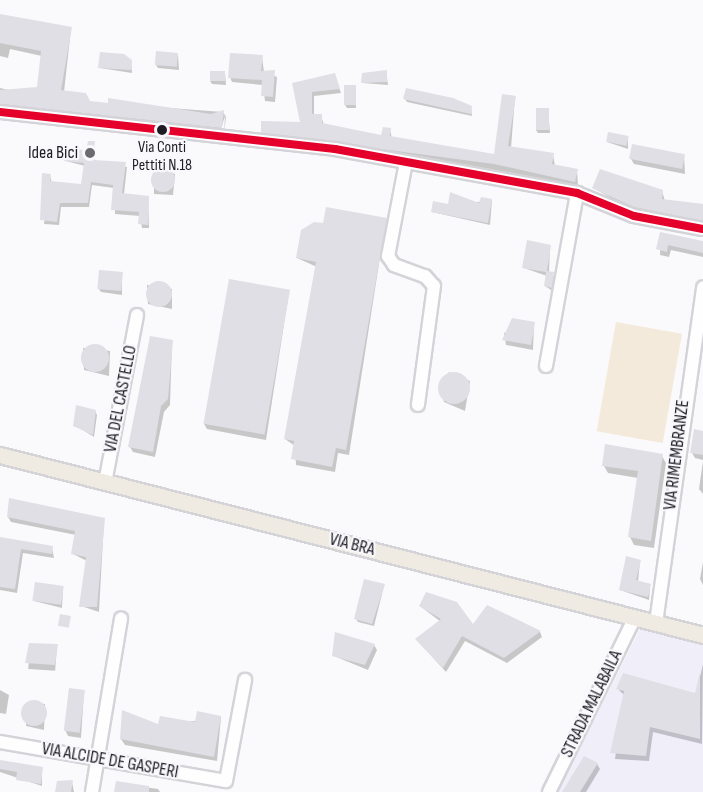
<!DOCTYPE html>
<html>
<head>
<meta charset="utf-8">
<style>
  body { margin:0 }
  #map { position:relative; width:703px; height:792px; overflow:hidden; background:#faf9fb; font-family:"Sofia Sans Condensed",sans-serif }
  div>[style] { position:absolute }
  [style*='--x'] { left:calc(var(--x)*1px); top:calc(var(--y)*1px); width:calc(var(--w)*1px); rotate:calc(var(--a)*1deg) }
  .built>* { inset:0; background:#f0eef8 }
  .green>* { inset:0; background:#f4eadc; transform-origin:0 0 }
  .shadow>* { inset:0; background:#0003; transform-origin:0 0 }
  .building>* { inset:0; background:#e0dfe6; transform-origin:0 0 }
  .round { border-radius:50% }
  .roads { filter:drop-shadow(2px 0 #d4d3d8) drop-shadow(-2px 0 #d4d3d8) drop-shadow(0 2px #d4d3d8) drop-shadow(0 -2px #d4d3d8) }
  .minor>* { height:12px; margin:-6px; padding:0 6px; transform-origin:6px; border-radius:6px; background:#fefefe }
  .major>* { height:15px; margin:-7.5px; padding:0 7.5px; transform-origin:7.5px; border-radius:7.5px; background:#efebe3 }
  .bus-1>* { height:8px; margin:-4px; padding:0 4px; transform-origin:4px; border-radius:4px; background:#e4002b }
  .dots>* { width:16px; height:16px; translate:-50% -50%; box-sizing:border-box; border:3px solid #f9f8fc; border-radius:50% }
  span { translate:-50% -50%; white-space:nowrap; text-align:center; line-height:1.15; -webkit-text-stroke:4.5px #f9f8fc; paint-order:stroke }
  .bus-label { font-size:16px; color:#1e1d24 }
  .poi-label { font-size:18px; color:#1e1d24 }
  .right { translate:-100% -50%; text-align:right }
  .street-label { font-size:18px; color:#1e1d24 }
</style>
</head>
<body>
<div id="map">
  <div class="built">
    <div style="clip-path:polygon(641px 627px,703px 643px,703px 792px,558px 792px)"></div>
  </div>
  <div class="green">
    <div style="left:616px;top:322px;width:67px;height:111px;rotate:10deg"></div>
  </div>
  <div class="shadow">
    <div style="clip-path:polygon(0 16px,71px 29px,64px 92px,90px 102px,223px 112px,226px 117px,224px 133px,225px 116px,220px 132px,0 108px,0 88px,26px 94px,27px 88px,39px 89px,42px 56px,10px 49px,8px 58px,0 56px)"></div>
    <div style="clip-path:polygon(178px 55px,179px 70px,158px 68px,156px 65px)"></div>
    <div style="clip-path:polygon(262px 57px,264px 72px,277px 77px,275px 102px,265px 101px,263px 85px,232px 82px,230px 77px)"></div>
    <div style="clip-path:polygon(131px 61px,132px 73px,100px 68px)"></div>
    <div style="clip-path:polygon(386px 71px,388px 85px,363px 83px)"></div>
    <div style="clip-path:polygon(225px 73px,226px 85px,212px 84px,210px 81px)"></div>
    <div style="clip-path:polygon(334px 74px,341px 93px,314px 96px,314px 115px,321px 116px,324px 125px,382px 137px,390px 130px,392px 138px,495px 156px,515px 97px,511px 148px,553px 155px,555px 166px,577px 170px,578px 186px,265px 137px,262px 132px,302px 124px,294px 84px)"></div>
    <div style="clip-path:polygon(355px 87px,356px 108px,347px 108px,345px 105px)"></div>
    <div style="clip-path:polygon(405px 99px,471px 108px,472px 116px,407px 102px)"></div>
    <div style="clip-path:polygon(548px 110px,550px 133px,538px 133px,536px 130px)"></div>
    <div style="clip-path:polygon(628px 138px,628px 149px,607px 142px)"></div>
    <div style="clip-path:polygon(94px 143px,95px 162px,127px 167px,124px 194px,148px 198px,149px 228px,142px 228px,140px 216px,115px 214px,114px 188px,92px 185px,89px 207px,61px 207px,59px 225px,44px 224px,50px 176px,52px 183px,83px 186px,85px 166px,66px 161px)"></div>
    <div style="clip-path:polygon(684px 155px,685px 174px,634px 164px,631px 159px)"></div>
    <div style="clip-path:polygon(154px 170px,175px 174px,173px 195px,154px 194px)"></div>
    <div style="clip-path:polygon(593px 188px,662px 191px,665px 201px,703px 207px,703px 227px,639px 213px)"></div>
    <div style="clip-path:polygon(492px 200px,490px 225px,432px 212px,449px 206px)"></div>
    <div style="clip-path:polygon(386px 219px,349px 455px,338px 453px,335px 472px,296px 465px,295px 446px,285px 439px,317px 267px,297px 258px,324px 225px)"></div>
    <div style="clip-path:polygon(661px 233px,703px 243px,703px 257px,671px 250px,669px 257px,660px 255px)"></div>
    <div style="clip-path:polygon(550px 246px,549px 273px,556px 278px,554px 292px,545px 286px,547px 276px,524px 268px)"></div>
    <div style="clip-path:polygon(122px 274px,122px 295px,101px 292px,99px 289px)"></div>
    <div style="clip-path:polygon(147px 285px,172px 289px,172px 309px,148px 304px)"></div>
    <div style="clip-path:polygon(289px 292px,266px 440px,207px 429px,204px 424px)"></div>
    <div style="clip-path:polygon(534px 323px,533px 350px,506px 345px,504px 333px)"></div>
    <div style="clip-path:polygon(172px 342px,170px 405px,164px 412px,155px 457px,133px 452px,130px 447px)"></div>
    <div style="clip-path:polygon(83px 348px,110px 351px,109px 376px,84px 370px)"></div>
    <div style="clip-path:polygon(449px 372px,470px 381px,465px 411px,444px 402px,441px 391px)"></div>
    <div style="clip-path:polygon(95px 411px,97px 415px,94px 437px,75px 425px)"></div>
    <div style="clip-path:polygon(703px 432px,703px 460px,695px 458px,692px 453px)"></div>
    <div style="clip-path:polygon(662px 456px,666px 463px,654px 548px,634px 545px,630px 537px,638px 478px,608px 473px,604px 466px)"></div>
    <div style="clip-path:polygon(703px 461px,703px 494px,699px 489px)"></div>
    <div style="clip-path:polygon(8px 517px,104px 520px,99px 612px,81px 606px,87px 561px,73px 554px,76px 535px,11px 522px)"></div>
    <div style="clip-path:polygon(0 538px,52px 548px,54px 558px,23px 553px,17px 593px,0 590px)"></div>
    <div style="clip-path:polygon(640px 561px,638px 582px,650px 585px,649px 600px,620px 590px)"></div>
    <div style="clip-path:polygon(703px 562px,703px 585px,700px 579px)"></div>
    <div style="clip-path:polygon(384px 586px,374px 626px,358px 622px,356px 619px)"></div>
    <div style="clip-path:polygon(63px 588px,62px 608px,34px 601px)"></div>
    <div style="clip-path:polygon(420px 606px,473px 626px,540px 632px,542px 637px,507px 663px,465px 641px,446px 672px,417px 640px,441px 622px)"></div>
    <div style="left:30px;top:644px;width:27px;height:25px;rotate:4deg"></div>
    <div style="clip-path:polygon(374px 645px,377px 650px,368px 670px,334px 656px)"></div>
    <div style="clip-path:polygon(703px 664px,702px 744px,653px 732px,649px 761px,615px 759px,624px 695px,618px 689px,696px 694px)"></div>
    <div style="clip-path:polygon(0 690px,9px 695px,6px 714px,0 713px)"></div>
    <div style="clip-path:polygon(84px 691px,81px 738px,68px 736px,65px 730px)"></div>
    <div style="clip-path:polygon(27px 702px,45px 704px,44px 730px,26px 726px)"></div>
    <div style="clip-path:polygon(221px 717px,217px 761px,125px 745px,121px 739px,160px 726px)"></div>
    <div style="clip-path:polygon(0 762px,42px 768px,42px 786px,0 772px)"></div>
    <div style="clip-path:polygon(597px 764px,600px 769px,586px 792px,564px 792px)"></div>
    <div style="clip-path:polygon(72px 782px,74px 792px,57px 792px)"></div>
    <div style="clip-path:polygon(117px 783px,158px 789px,160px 792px,116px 792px)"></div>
  </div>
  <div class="building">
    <div style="clip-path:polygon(0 14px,72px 27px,61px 90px,86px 93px,90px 101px,108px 103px,108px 98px,211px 114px,224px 110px,222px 128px,0 104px,0 90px,37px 87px,41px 51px,0 43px)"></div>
    <div style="left:156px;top:51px;width:22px;height:14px;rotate:5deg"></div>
    <div style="clip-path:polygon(100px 52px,124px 54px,132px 60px,131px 70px,98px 68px)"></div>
    <div style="clip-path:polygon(230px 53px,263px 55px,261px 71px,275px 70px,273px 97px,261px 96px,262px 80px,228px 78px)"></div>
    <div style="clip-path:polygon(387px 70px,387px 82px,361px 83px,362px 73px)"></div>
    <div style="left:210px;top:71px;width:15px;height:10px"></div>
    <div style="clip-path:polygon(335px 73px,340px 89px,312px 92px,312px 114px,322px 114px,322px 123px,381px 135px,383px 127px,391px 128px,390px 136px,494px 154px,502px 94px,516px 96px,508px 146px,554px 153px,552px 164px,578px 169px,575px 182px,494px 164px,261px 133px,261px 121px,300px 122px,292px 83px)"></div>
    <div style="left:344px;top:85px;width:12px;height:20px"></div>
    <div style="clip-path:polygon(406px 88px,453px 98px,472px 106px,471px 114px,403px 99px)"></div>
    <div style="left:536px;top:108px;width:13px;height:22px"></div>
    <div style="left:608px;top:132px;width:21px;height:10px;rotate:11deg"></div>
    <div style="clip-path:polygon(88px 141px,95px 141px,93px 160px,126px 162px,122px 193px,149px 196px,148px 225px,138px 224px,139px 212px,111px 210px,113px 185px,91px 182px,88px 203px,60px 203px,57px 222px,40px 220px,42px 173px,51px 174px,50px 181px,81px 184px,84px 163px,64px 161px,65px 149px,86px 150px)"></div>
    <div style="left:632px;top:144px;width:54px;height:15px;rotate:11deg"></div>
    <div class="round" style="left:151px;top:168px;width:24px;height:24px"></div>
    <div style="clip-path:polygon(600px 169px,663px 190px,662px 199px,703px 204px,703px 221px,634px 207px,592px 188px)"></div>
    <div style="clip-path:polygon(450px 192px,479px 203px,481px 197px,492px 199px,488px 223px,431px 212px,433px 201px,448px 204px)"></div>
    <div style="clip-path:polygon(326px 207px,387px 218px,346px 450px,336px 448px,332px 467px,291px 459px,294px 441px,284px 439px,316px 262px,296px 258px,301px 230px,314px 222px,323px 223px)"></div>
    <div style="clip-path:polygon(660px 232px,703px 241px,703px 253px,668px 245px,667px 252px,656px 249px)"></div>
    <div style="clip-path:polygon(527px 240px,551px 245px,547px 271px,554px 272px,552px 288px,544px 286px,546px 272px,522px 268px)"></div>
    <div style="left:99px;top:270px;width:24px;height:19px;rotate:5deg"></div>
    <div style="left:229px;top:279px;width:62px;height:147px;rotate:10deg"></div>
    <div class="round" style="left:146px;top:281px;width:26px;height:26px"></div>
    <div style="clip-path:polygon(512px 318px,535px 322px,531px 345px,502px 340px)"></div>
    <div style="clip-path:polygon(150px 336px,173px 340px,168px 399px,161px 406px,153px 452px,128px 447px)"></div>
    <div class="round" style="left:81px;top:344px;width:28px;height:28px"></div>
    <div class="round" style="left:438px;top:372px;width:32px;height:32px"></div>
    <div style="clip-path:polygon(76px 405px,96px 410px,93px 435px,73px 426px)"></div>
    <div style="clip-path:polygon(694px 429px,703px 431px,703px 455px,690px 453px)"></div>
    <div style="clip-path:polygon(605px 444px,663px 454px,651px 541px,628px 537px,638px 471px,602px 466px)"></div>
    <div style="clip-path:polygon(9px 498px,105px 518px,97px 607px,79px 607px,86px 557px,71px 554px,75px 531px,7px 517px)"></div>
    <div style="clip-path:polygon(0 537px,53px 546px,52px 554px,21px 549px,15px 589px,0 587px)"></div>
    <div style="clip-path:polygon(626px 556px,641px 560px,636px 580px,651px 584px,648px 597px,619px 590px)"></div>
    <div style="clip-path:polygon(364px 579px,385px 584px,372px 624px,354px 619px)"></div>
    <div style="left:35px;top:582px;width:29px;height:19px;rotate:8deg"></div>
    <div style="clip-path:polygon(426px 592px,457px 602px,473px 624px,487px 605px,541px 631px,504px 658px,462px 636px,443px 668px,415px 639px,441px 619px,419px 606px)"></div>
    <div style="left:60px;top:614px;width:11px;height:12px;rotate:10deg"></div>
    <div style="clip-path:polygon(335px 632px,375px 644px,365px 665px,332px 656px)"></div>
    <div style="clip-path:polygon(29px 643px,58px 644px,55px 665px,25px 663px)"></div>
    <div style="clip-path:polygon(700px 672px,700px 739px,650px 727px,646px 756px,610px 753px,624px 691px,616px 689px,623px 673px,695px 693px)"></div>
    <div style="left:69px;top:688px;width:16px;height:43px;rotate:7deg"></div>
    <div class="round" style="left:21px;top:700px;width:26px;height:26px"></div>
    <div style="clip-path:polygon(122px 710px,158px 724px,160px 716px,195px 722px,197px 711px,221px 716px,214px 757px,120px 739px)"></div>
    <div style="clip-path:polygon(584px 756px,598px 763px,580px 792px,562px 792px)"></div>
    <div style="clip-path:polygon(0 760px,43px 767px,41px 784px,16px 780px,17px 772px,0 769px)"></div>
    <div style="clip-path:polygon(73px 780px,71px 792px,55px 792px,57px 781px)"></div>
    <div style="clip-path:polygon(116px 781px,149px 786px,149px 792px,114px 792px)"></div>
  </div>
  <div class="roads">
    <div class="minor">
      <div style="--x:0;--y:112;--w:337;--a:6.3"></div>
      <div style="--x:335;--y:149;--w:246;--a:10.3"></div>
      <div style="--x:577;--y:193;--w:61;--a:22"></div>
      <div style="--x:634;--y:216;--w:70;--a:10.7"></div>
      <div style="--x:406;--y:162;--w:96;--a:100.8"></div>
      <div style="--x:388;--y:256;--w:11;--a:56"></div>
      <div style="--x:394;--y:265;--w:33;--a:20"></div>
      <div style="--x:425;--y:276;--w:13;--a:48"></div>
      <div style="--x:434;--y:286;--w:120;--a:97.7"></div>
      <div style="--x:546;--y:366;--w:176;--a:-79.8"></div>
      <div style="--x:105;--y:483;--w:171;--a:-79.2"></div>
      <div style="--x:656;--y:623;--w:339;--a:-82"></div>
      <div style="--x:0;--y:742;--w:229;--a:9.8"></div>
      <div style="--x:226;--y:781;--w:103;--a:-79.3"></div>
      <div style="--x:92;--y:792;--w:176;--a:-80.5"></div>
      <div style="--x:549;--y:792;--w:195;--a:-63.8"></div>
    </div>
    <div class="major">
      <div style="--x:0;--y:455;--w:726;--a:14.36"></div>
    </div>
  </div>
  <div class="bus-1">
    <div style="--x:0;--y:112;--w:337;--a:6.3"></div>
    <div style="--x:335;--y:149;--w:246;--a:10.3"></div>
    <div style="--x:577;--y:193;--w:61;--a:22"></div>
    <div style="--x:634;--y:216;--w:70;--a:10.7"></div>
  </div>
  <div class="dots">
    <div style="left:162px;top:130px;background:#1e1d24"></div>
    <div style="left:90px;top:153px;background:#6b6a6f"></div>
  </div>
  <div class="bus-label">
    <span style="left:162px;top:157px">Via Conti<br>Pettiti N.18</span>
  </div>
  <div class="poi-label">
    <span class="right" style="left:78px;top:153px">Idea Bici</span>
  </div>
  <div class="street-label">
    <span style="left:121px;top:399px;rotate:-79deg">VIA DEL CASTELLO</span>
    <span style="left:677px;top:455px;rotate:-83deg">VIA RIMEMBRANZE</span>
    <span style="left:352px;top:545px;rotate:14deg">VIA BRA</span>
    <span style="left:592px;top:704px;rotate:-64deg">STRADA MALABAILA</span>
    <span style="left:110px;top:761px;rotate:10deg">VIA ALCIDE DE GASPERI</span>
  </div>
</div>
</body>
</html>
